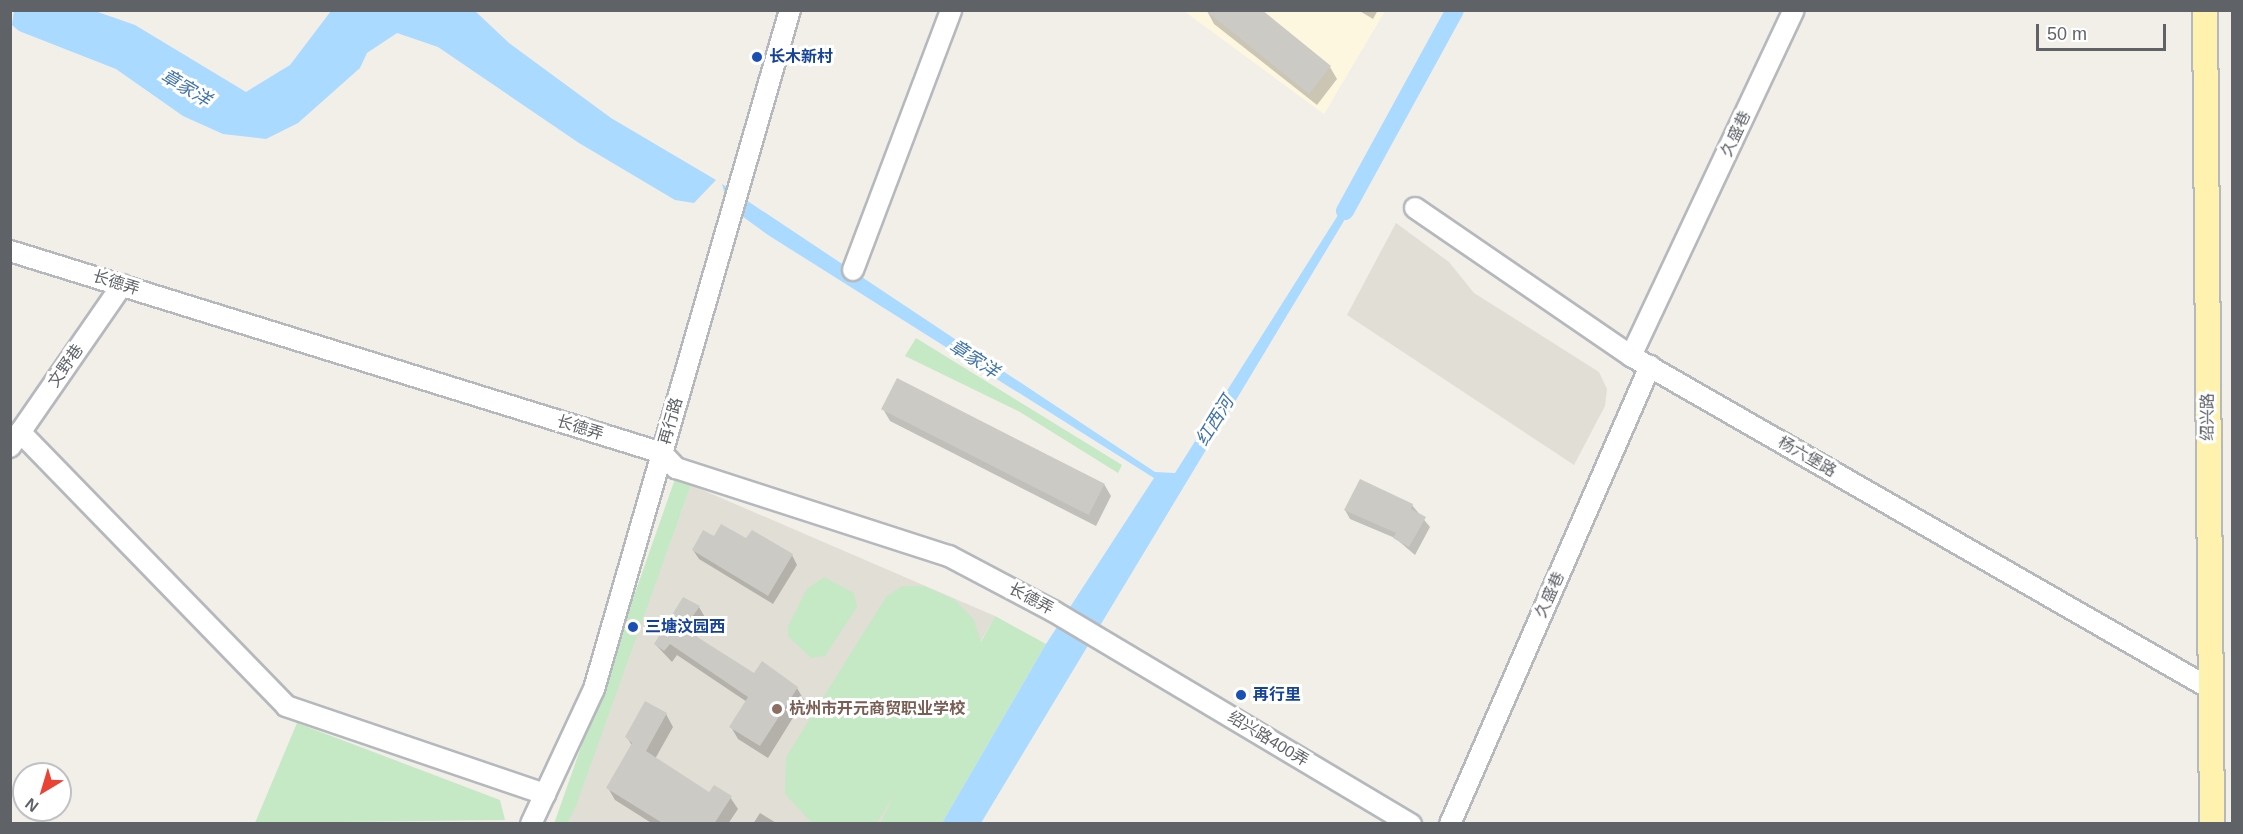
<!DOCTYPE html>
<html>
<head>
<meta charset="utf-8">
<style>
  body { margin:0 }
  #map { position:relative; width:2243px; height:834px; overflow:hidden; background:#f1efe8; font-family:Helvetica,"Noto Sans SC",sans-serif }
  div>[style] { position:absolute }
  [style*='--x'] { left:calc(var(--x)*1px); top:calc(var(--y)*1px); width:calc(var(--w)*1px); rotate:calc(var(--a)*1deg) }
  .commercial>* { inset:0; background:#fef7e0 }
  .education>* { inset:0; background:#e1ded6 }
  .green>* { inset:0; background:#c5e8c5 }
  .water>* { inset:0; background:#aadaff }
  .shadow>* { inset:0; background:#0003 }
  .canal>* { height:18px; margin:-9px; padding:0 9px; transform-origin:9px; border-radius:9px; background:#aadaff }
  .building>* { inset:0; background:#cccac5; transform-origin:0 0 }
  .roads { filter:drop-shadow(2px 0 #b5b8bc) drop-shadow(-2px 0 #b5b8bc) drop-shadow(0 2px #b5b8bc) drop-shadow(0 -2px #b5b8bc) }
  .minor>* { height:20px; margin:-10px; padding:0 10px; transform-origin:10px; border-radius:10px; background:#fff }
  .major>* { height:24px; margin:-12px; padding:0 12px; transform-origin:12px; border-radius:12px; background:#fff2af }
  .dots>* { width:16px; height:16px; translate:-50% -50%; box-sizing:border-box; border:3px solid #fff; border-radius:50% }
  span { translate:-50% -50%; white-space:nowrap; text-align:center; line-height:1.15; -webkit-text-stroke:6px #fff; paint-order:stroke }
  .transit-label { font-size:16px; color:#164399; font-weight:700 }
  .left { translate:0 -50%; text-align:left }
  .street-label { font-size:16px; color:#5f6368 }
  .education-label { font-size:16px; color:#785e54; font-weight:700 }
  .water-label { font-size:18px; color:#4174aa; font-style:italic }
  .frame { position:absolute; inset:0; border:12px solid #5f6368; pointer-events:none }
  .north { position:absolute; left:12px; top:762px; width:60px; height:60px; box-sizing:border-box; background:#fff; border:2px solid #bfc1c3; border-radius:50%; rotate:218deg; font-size:16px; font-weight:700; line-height:24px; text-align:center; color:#5f6368 }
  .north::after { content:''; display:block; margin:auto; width:21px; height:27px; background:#ea4335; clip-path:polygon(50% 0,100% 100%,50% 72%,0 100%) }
  .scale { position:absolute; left:2036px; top:24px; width:130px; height:27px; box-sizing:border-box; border:3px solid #5f6368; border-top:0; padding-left:8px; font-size:18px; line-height:21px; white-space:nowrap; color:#5f6368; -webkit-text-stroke:4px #fff; paint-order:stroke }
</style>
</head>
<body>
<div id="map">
  <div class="commercial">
    <div style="clip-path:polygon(1184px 11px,1385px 11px,1324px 114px)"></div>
  </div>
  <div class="education">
    <div style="clip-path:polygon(1396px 223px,1449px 262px,1474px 293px,1599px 372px,1607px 389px,1605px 406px,1574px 465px,1347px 315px)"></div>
    <div style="clip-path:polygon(691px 485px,995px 616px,880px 823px,568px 824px)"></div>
  </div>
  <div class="green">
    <div style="clip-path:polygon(916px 338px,1122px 465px,1118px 473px,1020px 412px,905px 356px)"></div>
    <div style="clip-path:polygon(675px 479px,691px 485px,577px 803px,568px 823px,554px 824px)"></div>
    <div style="clip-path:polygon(824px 577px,854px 593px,857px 607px,825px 656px,811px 658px,788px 636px,788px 626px,807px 589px)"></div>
    <div style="clip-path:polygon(902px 586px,924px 586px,955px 600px,974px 620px,981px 642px,995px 616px,1046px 644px,942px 823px,880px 823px,896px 792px,877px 823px,812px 823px,785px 794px,786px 757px,886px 597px)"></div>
    <div style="clip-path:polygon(297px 723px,500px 800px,505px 820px,255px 823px)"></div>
  </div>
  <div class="water">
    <div style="clip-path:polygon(14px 11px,95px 11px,135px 25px,246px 92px,290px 65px,331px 11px,475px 11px,509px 43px,611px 118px,716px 180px,694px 203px,675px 200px,579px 143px,438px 47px,397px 33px,367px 53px,360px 68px,298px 123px,266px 139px,223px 134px,183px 116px,116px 69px,19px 31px,12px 25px)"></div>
    <div style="clip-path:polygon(722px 184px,1155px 472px,1175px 473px,1352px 193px,1362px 191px,981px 823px,942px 823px,1046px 644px,1154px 478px,768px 235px,728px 206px)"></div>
  </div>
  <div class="shadow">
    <div style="clip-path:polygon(1358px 10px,1378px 10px,1373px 19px)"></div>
    <div style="clip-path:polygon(1207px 11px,1330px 67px,1337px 79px,1317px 105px,1214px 24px)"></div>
    <div style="clip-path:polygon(883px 409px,1104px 484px,1111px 496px,1096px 526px,890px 421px)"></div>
    <div style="clip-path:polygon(1412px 505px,1430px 527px,1415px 555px,1395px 538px,1350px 519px,1345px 510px)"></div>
    <div style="clip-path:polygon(714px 538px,747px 541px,792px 555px,797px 565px,773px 604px,699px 559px,693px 550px)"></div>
    <div style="clip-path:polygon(699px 607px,706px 619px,696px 638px,754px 675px,797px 688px,804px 700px,768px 758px,738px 739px,731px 727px,747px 702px,677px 655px,672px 662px,655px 644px)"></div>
    <div style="clip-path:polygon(666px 714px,673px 727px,655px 759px,710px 795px,730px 797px,738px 809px,728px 824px,653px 824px,615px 800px,608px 788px,632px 746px,627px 737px)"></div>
    <div style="clip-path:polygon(760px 813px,778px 824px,753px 824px)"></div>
  </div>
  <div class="canal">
    <div style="--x:1345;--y:211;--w:229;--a:-61.3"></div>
  </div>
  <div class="building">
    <div style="clip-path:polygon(1205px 10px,1262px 10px,1331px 66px,1309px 94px)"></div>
    <div style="left:897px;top:378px;width:233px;height:35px;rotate:27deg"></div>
    <div style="clip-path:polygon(1360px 479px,1413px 504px,1411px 509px,1426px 517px,1409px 547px,1393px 538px,1396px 533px,1344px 510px)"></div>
    <div style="clip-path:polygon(721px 524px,746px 538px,752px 530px,793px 554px,768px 596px,692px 550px,703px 530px,714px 536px)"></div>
    <div style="clip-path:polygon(683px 597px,700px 606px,690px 620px,691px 633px,754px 673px,762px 661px,798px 687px,760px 746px,729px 727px,748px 697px,670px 644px,664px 651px,654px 644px)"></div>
    <div style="clip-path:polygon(645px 701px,667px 713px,646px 751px,709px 792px,714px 785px,732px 796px,714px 824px,664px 824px,606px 788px,632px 743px,625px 737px)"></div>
  </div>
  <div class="roads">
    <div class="minor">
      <div style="--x:1415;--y:208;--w:262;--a:34.4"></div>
      <div style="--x:1631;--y:356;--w:669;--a:29.86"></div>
      <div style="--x:10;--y:251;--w:683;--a:17.21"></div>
      <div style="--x:662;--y:453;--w:21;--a:47"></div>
      <div style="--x:676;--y:468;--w:287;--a:17.9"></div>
      <div style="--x:949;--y:556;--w:118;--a:27.9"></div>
      <div style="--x:1053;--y:611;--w:417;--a:30.8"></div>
      <div style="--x:853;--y:270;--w:278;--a:-69.3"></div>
      <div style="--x:1631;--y:356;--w:382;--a:-64.8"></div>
      <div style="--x:20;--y:432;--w:382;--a:45.8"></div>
      <div style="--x:286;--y:706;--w:274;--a:18.8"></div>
      <div style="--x:10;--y:447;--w:197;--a:-55.3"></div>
      <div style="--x:531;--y:824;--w:149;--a:-65"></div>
      <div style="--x:594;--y:689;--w:707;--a:-73.9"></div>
      <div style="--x:1450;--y:824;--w:500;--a:-66.4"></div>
    </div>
    <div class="major">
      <div style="--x:2205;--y:10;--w:814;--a:89.51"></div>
    </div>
  </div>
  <div class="dots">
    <div style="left:757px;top:57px;background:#1a4fb4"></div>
    <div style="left:633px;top:627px;background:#1a4fb4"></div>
    <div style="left:1241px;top:695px;background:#1a4fb4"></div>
    <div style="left:777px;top:709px;background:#8d6e63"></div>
  </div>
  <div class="transit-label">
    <span class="left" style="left:769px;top:57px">长木新村</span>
    <span class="left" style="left:645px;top:627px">三塘汶园西</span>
    <span class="left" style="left:1253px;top:695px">再行里</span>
  </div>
  <div class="street-label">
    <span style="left:1736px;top:134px;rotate:-65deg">久盛巷</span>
    <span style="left:116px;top:283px;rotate:17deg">长德弄</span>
    <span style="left:66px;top:366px;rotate:-55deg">文野巷</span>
    <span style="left:2208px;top:417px;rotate:-90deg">绍兴路</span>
    <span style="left:671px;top:421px;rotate:-74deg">再行路</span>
    <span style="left:580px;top:428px;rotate:17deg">长德弄</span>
    <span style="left:1807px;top:457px;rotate:30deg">杨六堡路</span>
    <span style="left:1550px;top:595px;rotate:-66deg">久盛巷</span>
    <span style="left:1031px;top:599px;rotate:28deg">长德弄</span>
    <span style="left:1268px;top:739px;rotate:31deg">绍兴路400弄</span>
  </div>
  <div class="education-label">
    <span class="left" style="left:789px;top:709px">杭州市开元商贸职业学校</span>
  </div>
  <div class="water-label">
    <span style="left:186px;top:88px;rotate:31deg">章家洋</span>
    <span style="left:974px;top:359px;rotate:33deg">章家洋</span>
    <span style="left:1215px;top:421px;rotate:-58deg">红西河</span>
  </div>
  <div class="frame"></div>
  <div class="north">N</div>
  <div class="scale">50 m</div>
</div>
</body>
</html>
